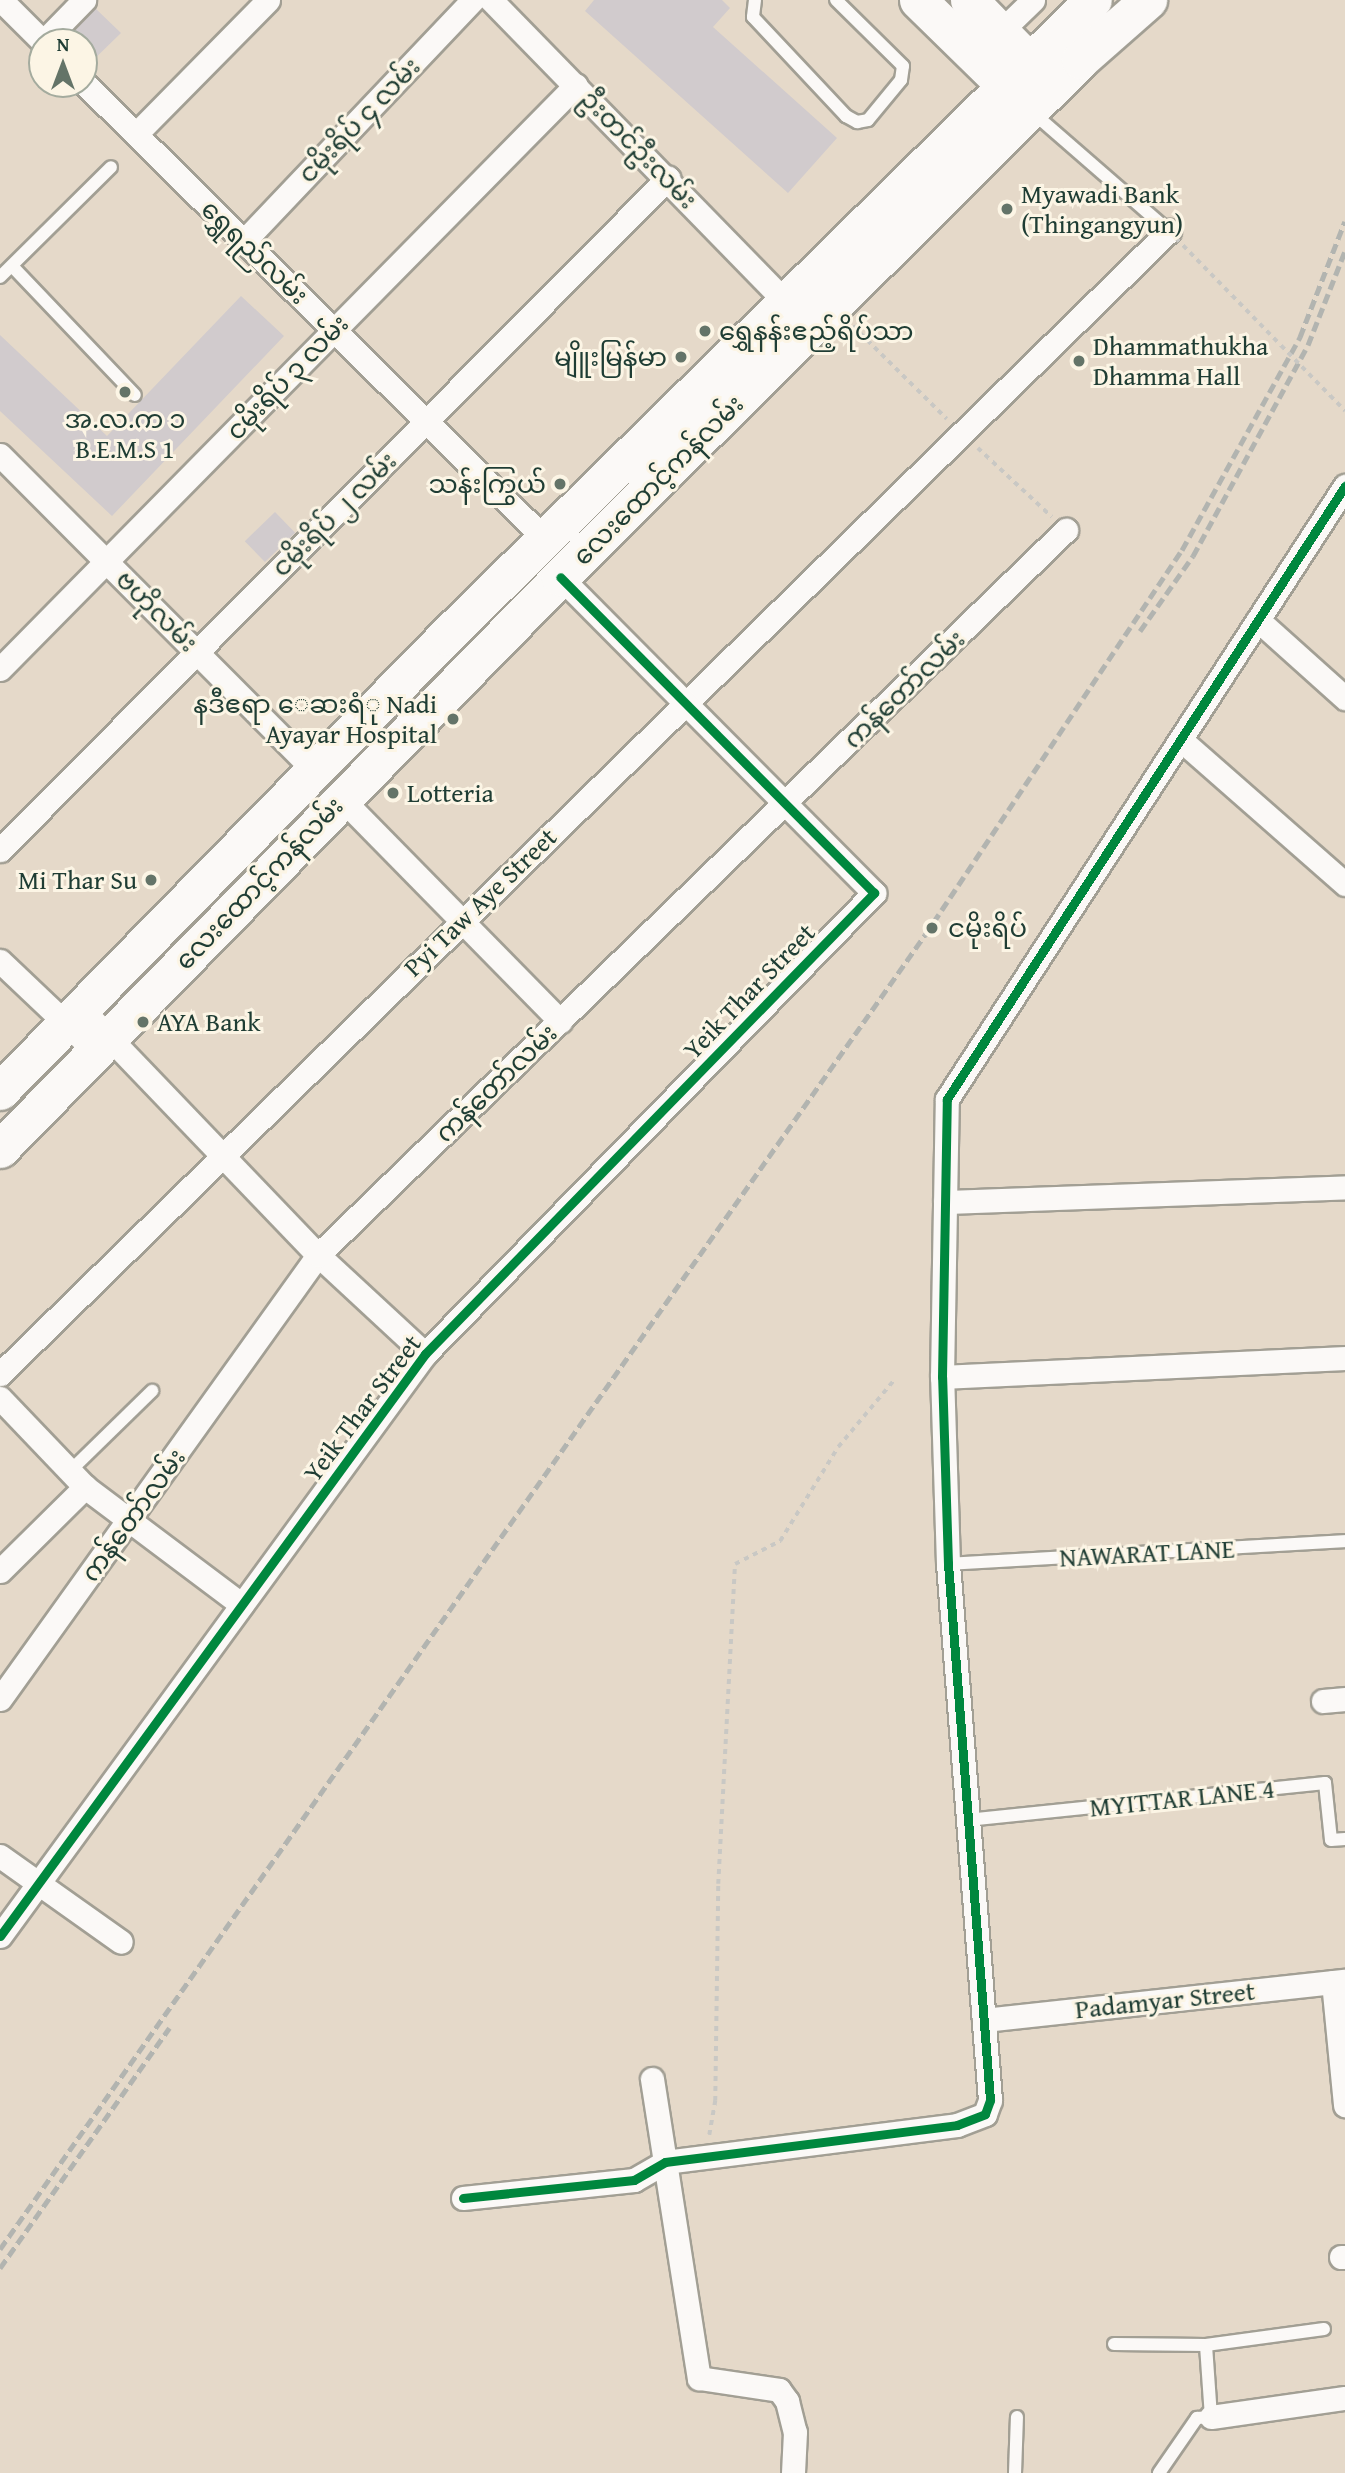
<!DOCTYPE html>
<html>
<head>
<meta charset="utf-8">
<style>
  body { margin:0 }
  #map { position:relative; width:1345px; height:2473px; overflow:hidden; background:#e5d9c9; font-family:"Gentium Book Plus","Noto Sans Myanmar",serif }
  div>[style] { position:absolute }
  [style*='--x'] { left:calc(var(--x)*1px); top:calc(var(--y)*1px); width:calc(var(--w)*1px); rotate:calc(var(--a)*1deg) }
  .building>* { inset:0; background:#d1cbcd; transform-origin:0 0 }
  .path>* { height:3.5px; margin-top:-1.75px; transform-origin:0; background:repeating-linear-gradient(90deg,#c9c8c4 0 5px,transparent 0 10px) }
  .roads { filter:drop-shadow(2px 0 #a29f94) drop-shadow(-2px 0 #a29f94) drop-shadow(0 2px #a29f94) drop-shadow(0 -2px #a29f94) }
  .lane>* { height:12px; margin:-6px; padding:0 6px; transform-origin:6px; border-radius:6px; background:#fbf9f7 }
  .street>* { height:23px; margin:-11.5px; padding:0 11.5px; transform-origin:11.5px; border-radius:11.5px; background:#fbf9f7 }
  .primary>* { height:37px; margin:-18.5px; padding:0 18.5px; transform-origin:18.5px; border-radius:18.5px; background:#fbf9f7 }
  .rail>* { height:5px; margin-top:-2.5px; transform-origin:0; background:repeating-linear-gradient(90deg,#b2b4b0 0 10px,transparent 0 15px) }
  .path-bridge>* { height:3.5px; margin-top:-1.75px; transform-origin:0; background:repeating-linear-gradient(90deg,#c9c8c4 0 5px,transparent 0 10px) }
  .cycleway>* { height:9px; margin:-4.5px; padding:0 4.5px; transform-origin:4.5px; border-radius:4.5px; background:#00873e }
  .dots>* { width:19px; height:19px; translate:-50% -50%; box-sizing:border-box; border:4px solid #fcf5e5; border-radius:50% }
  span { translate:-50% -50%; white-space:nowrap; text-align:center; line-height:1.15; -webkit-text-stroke:6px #fcf5e5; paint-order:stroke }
  .street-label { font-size:26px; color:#1f3d34 }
  .poi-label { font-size:26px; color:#1f3d34 }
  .left { translate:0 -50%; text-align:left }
  .right { translate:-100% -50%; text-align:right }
  .north { position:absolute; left:28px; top:28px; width:70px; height:70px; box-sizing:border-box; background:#fcf5e5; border:2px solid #a4ab9e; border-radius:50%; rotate:0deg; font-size:19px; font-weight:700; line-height:28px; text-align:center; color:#1f3d34 }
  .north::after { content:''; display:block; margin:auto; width:24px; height:32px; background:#647468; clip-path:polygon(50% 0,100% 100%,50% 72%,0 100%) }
</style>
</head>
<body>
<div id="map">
  <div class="building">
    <div style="clip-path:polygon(594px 0,722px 0,730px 8px,713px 27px,837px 138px,788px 193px,585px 11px)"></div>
    <div style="clip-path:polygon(95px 8px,121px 33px,84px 69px,84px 42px,63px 42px)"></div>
    <div style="clip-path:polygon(241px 296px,284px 336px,112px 516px,0 411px,0 335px,107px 436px)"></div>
    <div style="left:275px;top:512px;width:29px;height:42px;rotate:46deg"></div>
  </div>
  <div class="path">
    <div style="--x:853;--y:326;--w:132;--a:44.7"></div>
    <div style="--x:978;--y:448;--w:101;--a:43"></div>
    <div style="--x:709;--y:2135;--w:35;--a:-80"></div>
    <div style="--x:715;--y:2101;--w:217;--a:-89.2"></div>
    <div style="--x:718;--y:1884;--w:320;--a:-87"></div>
    <div style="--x:735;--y:1564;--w:51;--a:-27.1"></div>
    <div style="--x:780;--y:1541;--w:110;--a:-58.3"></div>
    <div style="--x:838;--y:1447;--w:87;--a:-50.1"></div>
  </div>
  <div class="roads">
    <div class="lane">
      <div style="--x:755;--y:0;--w:17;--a:97"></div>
      <div style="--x:753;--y:17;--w:136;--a:46.8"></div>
      <div style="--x:846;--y:116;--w:13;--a:29"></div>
      <div style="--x:857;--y:122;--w:11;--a:-10"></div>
      <div style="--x:868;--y:120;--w:52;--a:-50.5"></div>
      <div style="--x:901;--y:80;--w:14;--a:-82"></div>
      <div style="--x:903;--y:66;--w:94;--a:-135.4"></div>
      <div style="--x:1032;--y:112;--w:181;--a:41"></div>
      <div style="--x:12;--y:266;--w:178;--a:46.4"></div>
      <div style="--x:0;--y:277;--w:156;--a:-44.7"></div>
      <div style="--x:70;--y:1471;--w:115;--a:-44.3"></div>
      <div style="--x:948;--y:1564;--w:398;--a:-3.3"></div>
      <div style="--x:967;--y:1820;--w:360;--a:-5.9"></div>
      <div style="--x:1325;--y:1783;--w:57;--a:84"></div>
      <div style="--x:1331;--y:1840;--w:14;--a:-4"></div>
      <div style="--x:1114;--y:2344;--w:92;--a:0.6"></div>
      <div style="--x:1206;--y:2345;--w:119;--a:-7.7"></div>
      <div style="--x:1015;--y:2473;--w:56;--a:-88"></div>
      <div style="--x:1159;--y:2473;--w:67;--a:-55.4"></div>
      <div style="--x:1197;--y:2418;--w:14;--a:-4"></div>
      <div style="--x:1211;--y:2417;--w:72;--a:-94"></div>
    </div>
    <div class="street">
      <div style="--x:1;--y:0;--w:59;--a:45"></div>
      <div style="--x:491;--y:0;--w:419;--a:45.7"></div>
      <div style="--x:1000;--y:32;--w:46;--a:-44.1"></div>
      <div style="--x:43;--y:42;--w:59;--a:-45.7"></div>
      <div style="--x:84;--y:83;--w:648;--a:44.69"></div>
      <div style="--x:136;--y:134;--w:188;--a:-45.4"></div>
      <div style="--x:244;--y:241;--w:332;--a:-46.5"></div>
      <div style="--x:0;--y:455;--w:443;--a:45.1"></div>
      <div style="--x:1258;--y:620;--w:117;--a:41.9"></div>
      <div style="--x:0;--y:669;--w:820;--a:-45.4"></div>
      <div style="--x:1181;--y:740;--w:218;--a:41.3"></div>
      <div style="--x:341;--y:798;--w:313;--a:45.5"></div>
      <div style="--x:0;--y:850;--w:948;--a:-45.17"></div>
      <div style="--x:0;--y:961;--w:132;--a:43.5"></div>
      <div style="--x:80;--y:1007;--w:344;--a:46.2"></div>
      <div style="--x:318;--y:1255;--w:146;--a:42.8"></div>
      <div style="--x:945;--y:1202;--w:400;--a:-2.1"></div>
      <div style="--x:0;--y:1374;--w:1635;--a:-44.36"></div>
      <div style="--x:942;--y:1377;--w:403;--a:-2.7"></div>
      <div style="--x:0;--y:1398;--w:123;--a:46.3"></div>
      <div style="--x:85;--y:1487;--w:196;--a:36.9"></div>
      <div style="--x:0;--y:1571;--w:120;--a:-44.7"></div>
      <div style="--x:0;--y:1699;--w:546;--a:-54.39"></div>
      <div style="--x:318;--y:1255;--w:1042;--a:-44.11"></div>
      <div style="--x:1323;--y:1701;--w:22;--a:-5"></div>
      <div style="--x:0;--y:1856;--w:148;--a:35.4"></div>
      <div style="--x:0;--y:1936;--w:721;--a:-53.86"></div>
      <div style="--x:425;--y:1354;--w:644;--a:-45.76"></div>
      <div style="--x:874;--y:893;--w:445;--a:-134.8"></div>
      <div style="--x:1333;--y:1982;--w:124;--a:84.4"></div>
      <div style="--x:984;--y:2020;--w:363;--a:-6.2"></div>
      <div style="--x:652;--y:2079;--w:303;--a:81.1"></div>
      <div style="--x:699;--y:2378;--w:81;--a:8.5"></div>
      <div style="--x:779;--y:2390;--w:14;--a:54"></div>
      <div style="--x:787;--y:2401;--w:32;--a:76"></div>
      <div style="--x:795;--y:2432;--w:41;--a:92.8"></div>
      <div style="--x:463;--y:2198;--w:172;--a:-6"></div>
      <div style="--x:634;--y:2180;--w:36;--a:-30"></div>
      <div style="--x:665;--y:2162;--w:294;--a:-7.2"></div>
      <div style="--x:957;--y:2125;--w:30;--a:-21"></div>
      <div style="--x:985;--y:2114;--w:15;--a:-70"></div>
      <div style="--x:990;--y:2100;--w:538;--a:-94.48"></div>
      <div style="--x:948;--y:1564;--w:187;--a:-91.8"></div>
      <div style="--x:942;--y:1377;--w:278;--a:-89"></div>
      <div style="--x:947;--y:1099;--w:731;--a:-57.01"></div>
      <div style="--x:1341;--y:2257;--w:4;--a:0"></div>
      <div style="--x:1211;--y:2417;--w:135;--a:-8.1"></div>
    </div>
    <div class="primary">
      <div style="--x:918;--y:0;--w:147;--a:44.4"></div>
      <div style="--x:969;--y:0;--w:110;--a:45.7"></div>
      <div style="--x:0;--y:1091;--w:637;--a:-45.57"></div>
      <div style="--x:446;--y:636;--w:907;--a:-44.51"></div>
      <div style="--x:0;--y:1149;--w:800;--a:-45.61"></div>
      <div style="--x:560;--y:577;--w:733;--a:-44.83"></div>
      <div style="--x:1080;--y:60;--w:91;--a:-41.4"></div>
    </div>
  </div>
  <div class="rail">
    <div style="--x:1140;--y:631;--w:92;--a:-54.8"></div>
    <div style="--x:1193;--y:556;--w:240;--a:-61.4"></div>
    <div style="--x:1308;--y:345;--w:101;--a:-68.5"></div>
    <div style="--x:0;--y:2249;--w:1607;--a:-54.86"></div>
    <div style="--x:925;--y:935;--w:463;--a:-56.3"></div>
    <div style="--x:1182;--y:550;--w:244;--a:-61"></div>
    <div style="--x:1300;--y:337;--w:124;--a:-68.8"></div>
    <div style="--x:0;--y:2268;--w:294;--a:-54.8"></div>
  </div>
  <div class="path-bridge">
    <div style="--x:1169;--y:231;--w:252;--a:45.6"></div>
  </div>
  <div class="cycleway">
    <div style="--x:0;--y:1936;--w:721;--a:-53.86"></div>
    <div style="--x:425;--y:1354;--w:644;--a:-45.76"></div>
    <div style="--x:874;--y:893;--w:445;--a:-134.8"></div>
    <div style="--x:463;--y:2198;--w:172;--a:-6"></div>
    <div style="--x:634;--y:2180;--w:36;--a:-30"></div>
    <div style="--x:665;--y:2162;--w:294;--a:-7.2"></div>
    <div style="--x:957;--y:2125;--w:30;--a:-21"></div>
    <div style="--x:985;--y:2114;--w:15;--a:-70"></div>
    <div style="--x:990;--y:2100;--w:538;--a:-94.48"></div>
    <div style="--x:948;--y:1564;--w:187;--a:-91.8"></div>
    <div style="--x:942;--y:1377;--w:278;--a:-89"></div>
    <div style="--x:947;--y:1099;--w:731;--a:-57.01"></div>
  </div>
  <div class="dots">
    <div style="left:1007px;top:209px;background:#647468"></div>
    <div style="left:705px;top:331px;background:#647468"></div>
    <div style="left:681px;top:357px;background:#647468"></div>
    <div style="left:1079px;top:361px;background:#647468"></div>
    <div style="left:125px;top:392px;background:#647468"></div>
    <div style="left:560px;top:484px;background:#647468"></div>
    <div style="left:453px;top:719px;background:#647468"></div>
    <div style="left:393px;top:793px;background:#647468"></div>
    <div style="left:151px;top:880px;background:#647468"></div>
    <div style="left:932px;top:928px;background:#647468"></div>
    <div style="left:143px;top:1022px;background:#647468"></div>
  </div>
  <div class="street-label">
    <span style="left:359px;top:120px;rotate:-46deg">ငမိုးရိပ် ၄ လမ်း</span>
    <span style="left:639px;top:149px;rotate:46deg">ဦးတင်ဦးလမ်း</span>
    <span style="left:255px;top:252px;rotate:44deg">ရွှေရည်လမ်း</span>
    <span style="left:287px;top:377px;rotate:-46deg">ငမိုးရိပ် ၃ လမ်း</span>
    <span style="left:658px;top:480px;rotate:-45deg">လေးထောင့်ကန်လမ်း</span>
    <span style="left:334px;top:514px;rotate:-45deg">ငမိုးရိပ် ၂ လမ်း</span>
    <span style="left:157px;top:611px;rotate:45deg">ဗဟိုလမ်း</span>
    <span style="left:904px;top:689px;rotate:-44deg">ကန်တော်လမ်း</span>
    <span style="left:259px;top:883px;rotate:-46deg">လေးထောင့်ကန်လမ်း</span>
    <span style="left:480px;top:902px;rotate:-44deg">Pyi Taw Aye Street</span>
    <span style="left:749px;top:991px;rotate:-46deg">Yeik Thar Street</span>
    <span style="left:496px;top:1083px;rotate:-44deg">ကန်တော်လမ်း</span>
    <span style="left:362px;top:1408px;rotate:-53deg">Yeik Thar Street</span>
    <span style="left:133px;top:1515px;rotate:-54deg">ကန်တော်လမ်း</span>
    <span style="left:1147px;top:1553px;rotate:-3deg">NAWARAT LANE</span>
    <span style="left:1182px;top:1798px;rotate:-6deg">MYITTAR LANE 4</span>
    <span style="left:1165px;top:2000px;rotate:-6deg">Padamyar Street</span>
  </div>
  <div class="poi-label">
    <span class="left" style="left:1021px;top:209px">Myawadi Bank<br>(Thingangyun)</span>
    <span class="left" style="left:719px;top:331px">ရွှေနန်းဧည့်ရိပ်သာ</span>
    <span class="left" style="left:1093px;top:361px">Dhammathukha<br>Dhamma Hall</span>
    <span class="right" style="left:667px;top:357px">မျိူးမြန်မာ</span>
    <span style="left:125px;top:434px">အ.လ.က ၁<br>B.E.M.S 1</span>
    <span class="right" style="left:546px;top:484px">သန်းကြွယ်</span>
    <span class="right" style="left:437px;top:719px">နဒီဧရာ ေဆးရံု Nadi<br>Ayayar Hospital</span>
    <span class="left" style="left:407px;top:793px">Lotteria</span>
    <span class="right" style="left:137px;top:880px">Mi Thar Su</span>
    <span class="left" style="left:948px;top:928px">ငမိုးရိပ်</span>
    <span class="left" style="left:157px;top:1022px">AYA Bank</span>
  </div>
  <div class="north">N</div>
</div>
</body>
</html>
